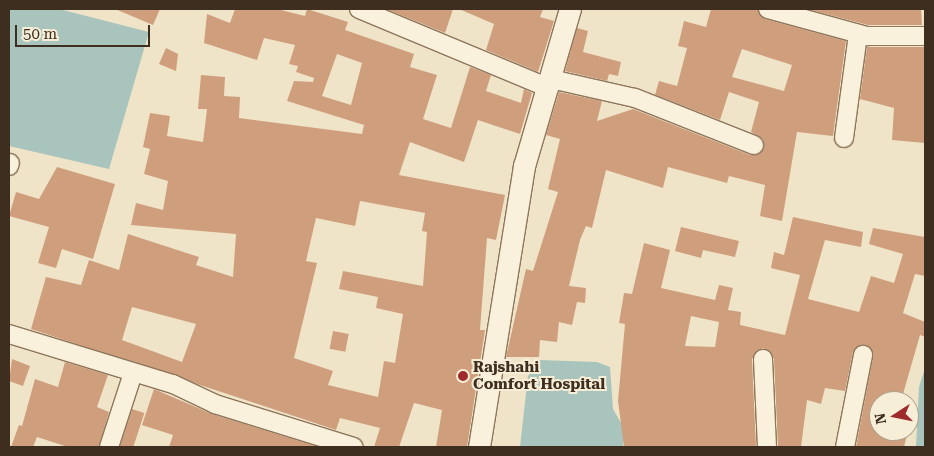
<!DOCTYPE html>
<html>
<head>
<meta charset="utf-8">
<style>
  body { margin:0 }
  #map { position:relative; width:934px; height:456px; overflow:hidden; background:#f0e4c8; font-family:"Roboto Serif",serif }
  div>[style] { position:absolute }
  [style*='--x'] { left:calc(var(--x)*1px); top:calc(var(--y)*1px); width:calc(var(--w)*1px); rotate:calc(var(--a)*1deg) }
  .water>* { inset:0; background:#a9c4bc }
  .building>* { inset:0; background:#cf9f7d; transform-origin:0 0 }
  .roads { filter:drop-shadow(1px 0 #8d765c) drop-shadow(-1px 0 #8d765c) drop-shadow(0 1px #8d765c) drop-shadow(0 -1px #8d765c) }
  .minor>* { height:18px; margin:-9px; padding:0 9px; transform-origin:9px; border-radius:9px; background:#faf1dc }
  .tertiary>* { height:21px; margin:-10.5px; padding:0 10.5px; transform-origin:10.5px; border-radius:10.5px; background:#faf1dc }
  .dots>* { width:14px; height:14px; translate:-50% -50%; box-sizing:border-box; border:2px solid #f7eed8; border-radius:50% }
  span { translate:-50% -50%; white-space:nowrap; text-align:center; line-height:1.15; -webkit-text-stroke:4px #f7eed8; paint-order:stroke }
  .poi-label { font-size:15px; color:#3d2e20; font-weight:700 }
  .left { translate:0 -50%; text-align:left }
  .frame { position:absolute; inset:0; border:10px solid #3d2e20; pointer-events:none }
  .north { position:absolute; left:869px; top:391px; width:50px; height:50px; box-sizing:border-box; background:#f7eed8; border:1px solid #ada18e; border-radius:50%; rotate:259deg; font-size:14px; font-weight:700; line-height:20px; text-align:center; color:#3d2e20 }
  .north::after { content:''; display:block; margin:auto; width:18px; height:22px; background:#9e2a2b; clip-path:polygon(50% 0,100% 100%,50% 72%,0 100%) }
  .scale { position:absolute; left:15px; top:25px; width:135px; height:22px; box-sizing:border-box; border:2px solid #3d2e20; border-top:0; padding-left:6px; font-size:15px; line-height:18px; white-space:nowrap; color:#3d2e20; -webkit-text-stroke:4px #f7eed8; paint-order:stroke }
</style>
</head>
<body>
<div id="map">
  <div class="water">
    <div style="clip-path:polygon(9px 9px,59px 9px,149px 32px,109px 169px,9px 146px)"></div>
    <div style="clip-path:polygon(540px 360px,597px 362px,610px 367px,613px 409px,624px 428px,623px 447px,520px 447px,528px 376px)"></div>
    <div style="clip-path:polygon(925px 368px,925px 447px,916px 447px,919px 387px)"></div>
  </div>
  <div class="building">
    <div style="clip-path:polygon(115px 9px,160px 9px,153px 25px)"></div>
    <div style="clip-path:polygon(evenodd,235px 9px,277px 9px,305px 16px,307px 9px,348px 22px,345px 30px,414px 54px,410px 67px,437px 75px,423px 119px,451px 128px,470px 67px,491px 75px,486px 91px,521px 103px,524px 89px,532px 93px,520px 134px,478px 120px,464px 162px,410px 142px,399px 175px,505px 195px,496px 240px,487px 238px,480px 330px,485px 330px,467px 447px,436px 447px,442px 410px,414px 403px,399px 447px,374px 447px,380px 428px,340px 418px,336px 430px,31px 329px,46px 277px,81px 285px,89px 260px,119px 270px,128px 234px,199px 257px,196px 265px,233px 277px,236px 234px,131px 225px,136px 203px,163px 210px,168px 181px,144px 174px,150px 149px,143px 147px,150px 113px,170px 116px,167px 136px,203px 142px,207px 109px,198px 109px,201px 75px,225px 77px,224px 96px,240px 97px,239px 118px,362px 134px,364px 125px,287px 101px,294px 81px,313px 82px,314px 78px,296px 72px,298px 66px,289px 64px,295px 45px,264px 38px,257px 60px,204px 43px,207px 14px,230px 23px,235px 9px,337px 54px,362px 63px,351px 105px,322px 96px,337px 54px,235px 9px,360px 201px,425px 213px,422px 231px,427px 232px,423px 286px,343px 271px,339px 289px,378px 297px,376px 308px,403px 314px,395px 363px,384px 361px,378px 397px,328px 385px,333px 371px,294px 358px,317px 263px,306px 261px,316px 218px,355px 226px,360px 201px,235px 9px,132px 307px,196px 324px,182px 362px,122px 340px,132px 307px)"></div>
    <div style="clip-path:polygon(386px 9px,453px 9px,445px 33px)"></div>
    <div style="clip-path:polygon(459px 9px,543px 9px,540px 17px,554px 21px,538px 72px,486px 50px,494px 24px)"></div>
    <div style="clip-path:polygon(evenodd,711px 9px,758px 9px,765px 19px,846px 41px,833px 136px,797px 132px,782px 221px,760px 216px,765px 185px,729px 176px,727px 183px,668px 167px,663px 188px,606px 170px,592px 228px,586px 226px,580px 240px,569px 286px,586px 288px,585px 303px,577px 302px,572px 325px,559px 322px,557px 342px,540px 340px,539px 357px,506px 357px,526px 269px,533px 271px,558px 192px,548px 189px,560px 139px,546px 135px,559px 92px,602px 101px,597px 121px,633px 109px,750px 155px,764px 149px,763px 139px,751px 132px,759px 102px,729px 92px,720px 120px,655px 95px,659px 81px,677px 86px,687px 48px,678px 46px,684px 21px,706px 27px,711px 9px,742px 49px,792px 65px,784px 91px,732px 77px,742px 49px)"></div>
    <div style="clip-path:polygon(807px 9px,921px 9px,922px 25px,868px 25px)"></div>
    <div style="clip-path:polygon(577px 28px,588px 31px,583px 52px,621px 62px,618px 76px,609px 74px,607px 81px,565px 71px)"></div>
    <div style="clip-path:polygon(867px 47px,925px 47px,925px 143px,892px 140px,894px 108px,860px 99px)"></div>
    <div style="clip-path:polygon(166px 48px,178px 54px,176px 71px,159px 64px)"></div>
    <div style="clip-path:polygon(57px 167px,115px 184px,93px 259px,62px 249px,56px 268px,38px 263px,49px 227px,9px 216px,16px 192px,39px 199px)"></div>
    <div style="clip-path:polygon(evenodd,793px 217px,863px 232px,861px 247px,825px 240px,808px 299px,859px 312px,871px 276px,894px 283px,903px 254px,869px 244px,873px 228px,925px 237px,925px 276px,915px 274px,903px 313px,925px 322px,925px 337px,920px 335px,901px 401px,879px 401px,874px 424px,879px 431px,908px 431px,904px 447px,856px 447px,873px 357px,865px 345px,853px 352px,845px 391px,825px 388px,821px 404px,807px 400px,801px 447px,778px 447px,774px 359px,763px 348px,752px 359px,756px 447px,624px 447px,618px 401px,625px 324px,619px 323px,624px 293px,632px 294px,644px 243px,670px 250px,661px 288px,715px 300px,719px 285px,733px 288px,728px 310px,741px 312px,740px 325px,785px 335px,800px 275px,771px 268px,774px 252px,784px 255px,793px 217px,691px 316px,719px 322px,715px 347px,685px 346px,691px 316px)"></div>
    <div style="clip-path:polygon(681px 227px,739px 241px,735px 257px,703px 250px,701px 258px,675px 251px)"></div>
    <div style="left:333px;top:331px;width:16px;height:18px;rotate:11deg"></div>
    <div style="clip-path:polygon(12px 359px,30px 366px,23px 386px,9px 381px)"></div>
    <div style="clip-path:polygon(65px 362px,108px 375px,97px 407px,109px 412px,99px 447px,68px 447px,37px 437px,33px 447px,11px 447px,19px 425px,22px 426px,35px 379px,58px 387px)"></div>
    <div style="clip-path:polygon(154px 389px,212px 414px,319px 447px,169px 447px,173px 435px,142px 425px)"></div>
    <div style="left:132px;top:409px;width:13px;height:40px;rotate:18deg"></div>
  </div>
  <div class="roads">
    <div class="minor">
      <div style="--x:359;--y:9;--w:206;--a:22.6"></div>
      <div style="--x:768;--y:9;--w:103;--a:15.3"></div>
      <div style="--x:867;--y:36;--w:58;--a:0"></div>
      <div style="--x:551;--y:79;--w:86;--a:12.7"></div>
      <div style="--x:635;--y:98;--w:128;--a:21.6"></div>
      <div style="--x:844;--y:138;--w:105;--a:-82.3"></div>
      <div style="--x:9;--y:166;--w:3;--a:-72"></div>
      <div style="--x:9;--y:334;--w:171;--a:17"></div>
      <div style="--x:173;--y:384;--w:47;--a:25.5"></div>
      <div style="--x:215;--y:404;--w:145;--a:17.2"></div>
      <div style="--x:763;--y:359;--w:88;--a:87.4"></div>
      <div style="--x:109;--y:447;--w:78;--a:-72"></div>
      <div style="--x:845;--y:447;--w:94;--a:-78.9"></div>
    </div>
    <div class="tertiary">
      <div style="--x:479;--y:447;--w:285;--a:-80.9"></div>
      <div style="--x:524;--y:166;--w:164;--a:-73.7"></div>
    </div>
  </div>
  <div class="dots">
    <div style="left:463px;top:376px;background:#9e2a2b"></div>
  </div>
  <div class="poi-label">
    <span class="left" style="left:473px;top:376px">Rajshahi<br>Comfort Hospital</span>
  </div>
  <div class="frame"></div>
  <div class="north">N</div>
  <div class="scale">50 m</div>
</div>
</body>
</html>
